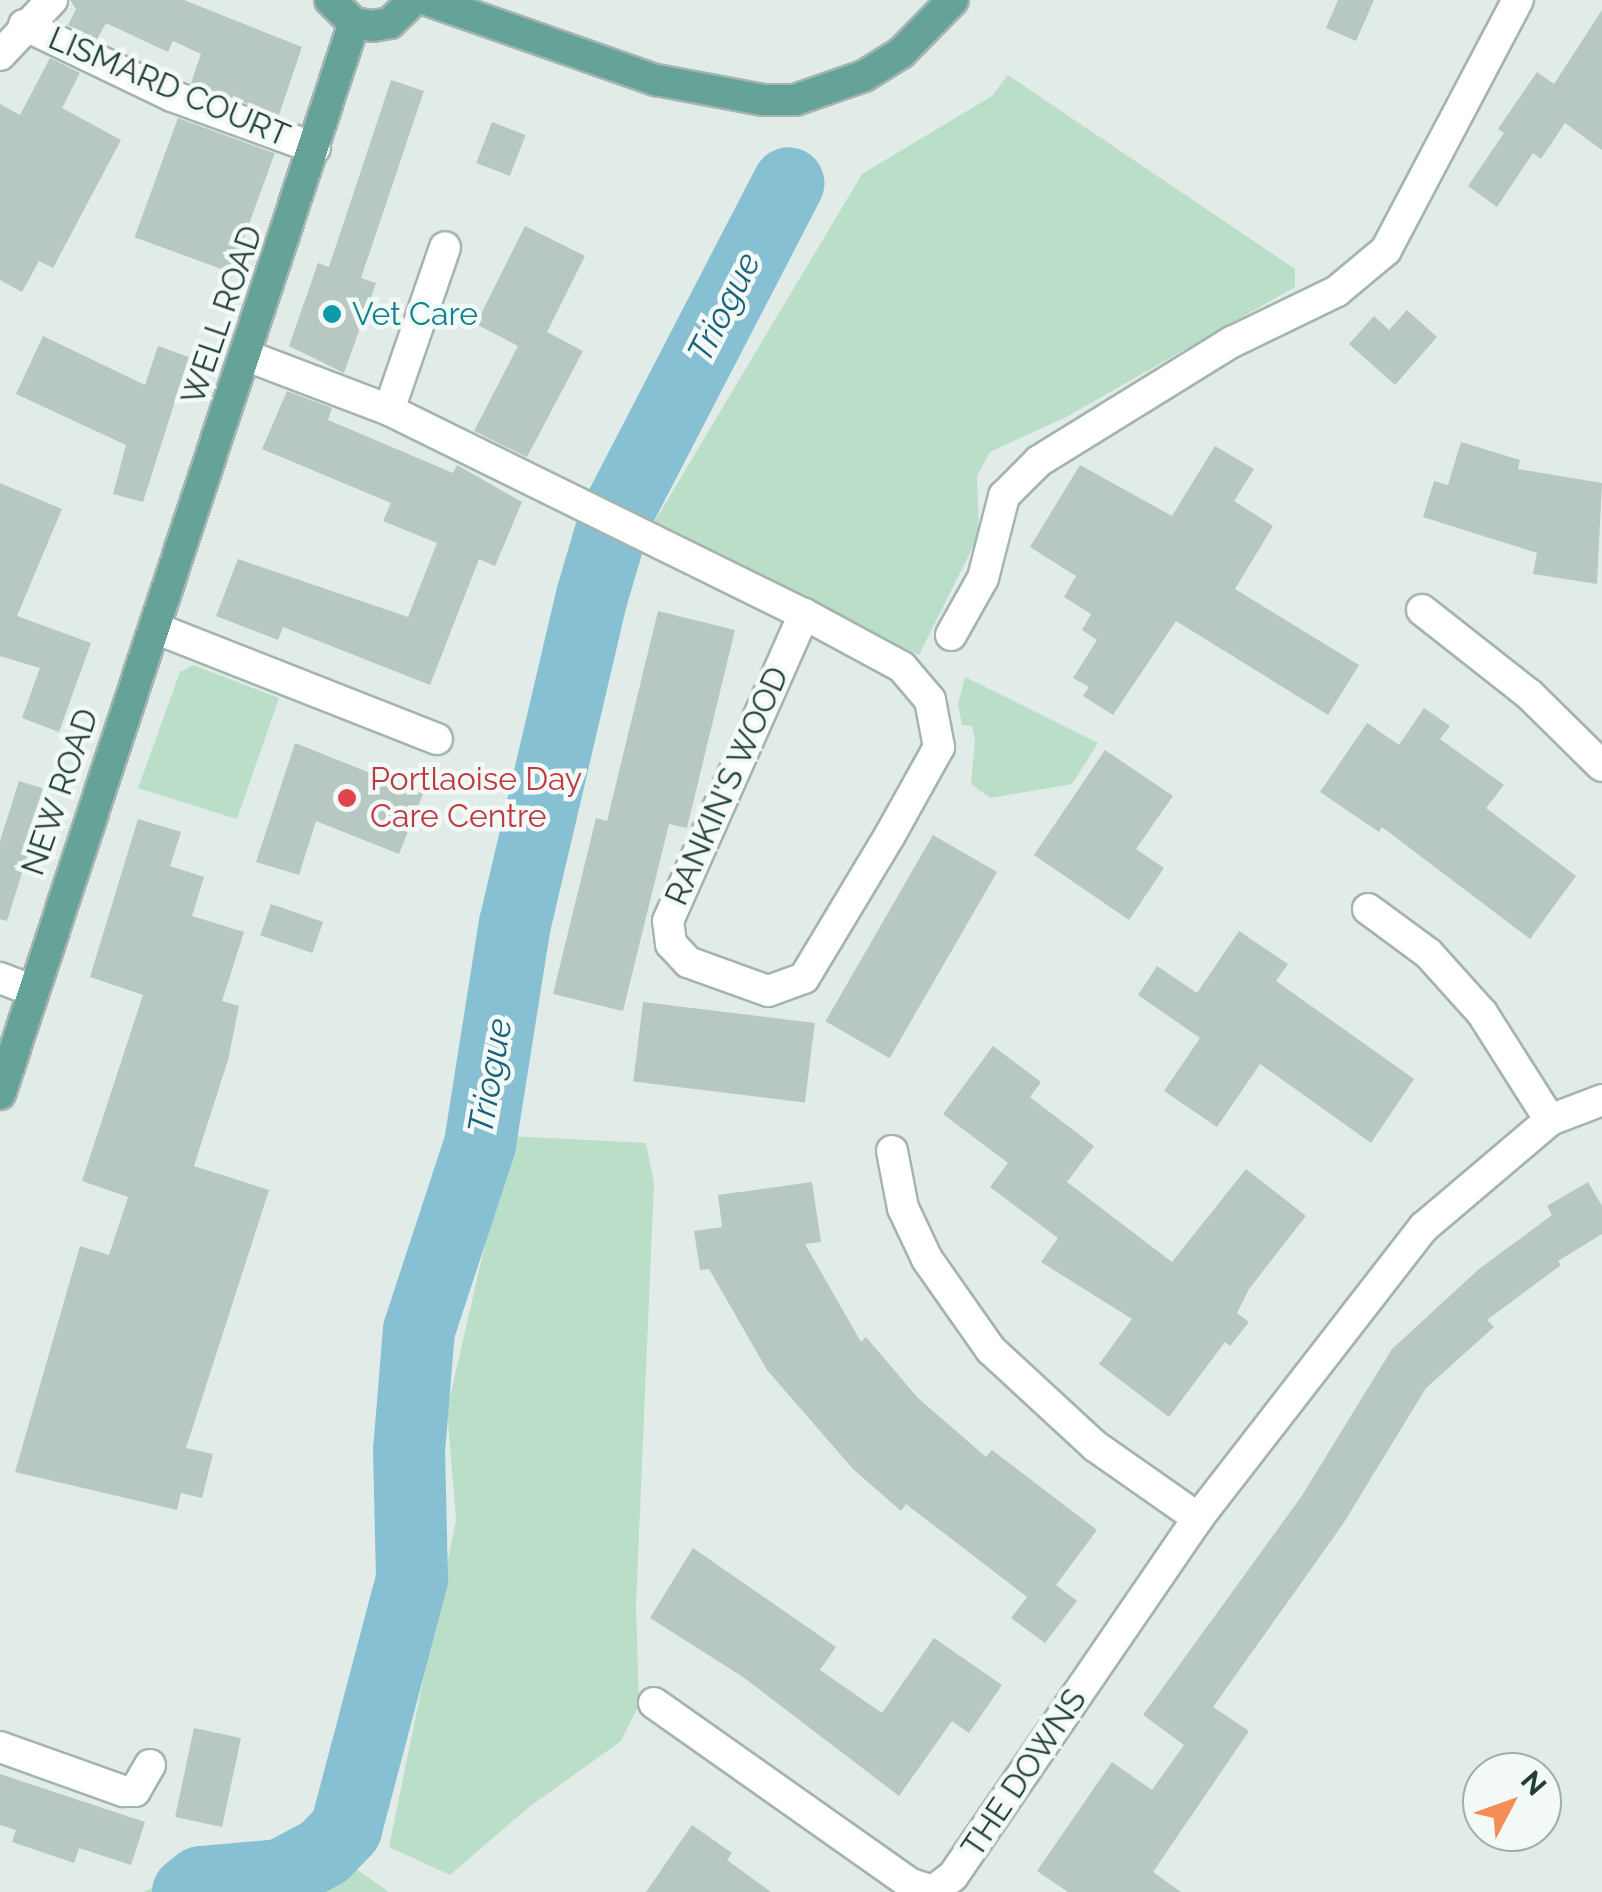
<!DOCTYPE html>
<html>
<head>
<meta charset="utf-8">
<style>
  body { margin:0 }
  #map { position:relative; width:1602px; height:1892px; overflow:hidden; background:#e1ece8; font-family:Raleway,sans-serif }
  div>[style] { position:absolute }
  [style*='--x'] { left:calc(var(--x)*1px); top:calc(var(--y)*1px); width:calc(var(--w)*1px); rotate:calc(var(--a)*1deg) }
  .green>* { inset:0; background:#badec7 }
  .river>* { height:72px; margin:-36px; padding:0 36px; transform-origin:36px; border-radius:36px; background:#88c0d3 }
  .building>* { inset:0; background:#b7c7c2; transform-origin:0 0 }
  .roads { filter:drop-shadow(2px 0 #a4b4b0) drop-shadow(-2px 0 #a4b4b0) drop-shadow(0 2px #a4b4b0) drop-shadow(0 -2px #a4b4b0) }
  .minor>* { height:30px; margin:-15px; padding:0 15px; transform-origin:15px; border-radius:15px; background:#fff }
  .major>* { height:30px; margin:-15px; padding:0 15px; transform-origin:15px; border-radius:15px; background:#65a399 }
  .dots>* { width:28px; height:28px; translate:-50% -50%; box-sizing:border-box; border:5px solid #f2f9f6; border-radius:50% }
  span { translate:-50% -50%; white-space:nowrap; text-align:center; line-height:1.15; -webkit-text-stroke:9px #f2f9f6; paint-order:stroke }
  .street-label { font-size:32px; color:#213e39 }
  .culture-label { font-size:32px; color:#0d838f }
  .left { translate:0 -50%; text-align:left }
  .health-label { font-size:32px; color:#be3a42 }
  .water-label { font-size:35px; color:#1a617b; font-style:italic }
  .north { position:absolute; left:1462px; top:1752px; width:100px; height:100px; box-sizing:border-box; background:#f2f9f6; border:2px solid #9eaeaa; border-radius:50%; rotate:49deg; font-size:28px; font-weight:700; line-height:40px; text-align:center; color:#213e39 }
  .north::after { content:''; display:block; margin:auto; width:35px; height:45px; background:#f58d56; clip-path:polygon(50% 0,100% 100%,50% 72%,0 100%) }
</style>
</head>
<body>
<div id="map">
  <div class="green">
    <div style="clip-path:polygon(1008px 75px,1295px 269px,1295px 287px,1066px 417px,990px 452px,977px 476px,979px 535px,919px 655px,652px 526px,862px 174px,992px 96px)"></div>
    <div style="clip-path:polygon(193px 665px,279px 698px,237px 819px,138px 788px,180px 672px)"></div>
    <div style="clip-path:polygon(965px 677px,1098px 743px,1072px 784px,990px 798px,971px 784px,975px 740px,972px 726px,962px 725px,958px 704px)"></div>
    <div style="clip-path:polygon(510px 1136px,646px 1143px,654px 1183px,636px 1604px,639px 1705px,621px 1741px,529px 1807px,450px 1875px,389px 1847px,456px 1520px,447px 1410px)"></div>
    <div style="clip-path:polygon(305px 1833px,389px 1892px,143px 1892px,211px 1860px)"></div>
  </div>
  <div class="river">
    <div style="--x:188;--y:1892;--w:16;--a:-38"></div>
    <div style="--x:201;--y:1882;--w:80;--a:-5"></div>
    <div style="--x:281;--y:1875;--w:49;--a:-28.1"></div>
    <div style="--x:324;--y:1852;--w:32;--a:-46"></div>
    <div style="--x:346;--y:1829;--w:259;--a:-75.2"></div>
    <div style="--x:412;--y:1579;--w:128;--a:-91.3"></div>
    <div style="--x:409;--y:1451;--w:121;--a:-85.3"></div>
    <div style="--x:419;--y:1330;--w:196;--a:-71.8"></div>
    <div style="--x:480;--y:1144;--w:223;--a:-81"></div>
    <div style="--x:515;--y:924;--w:337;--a:-76.8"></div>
    <div style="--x:592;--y:596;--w:81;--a:-73.6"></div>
    <div style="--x:615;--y:518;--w:377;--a:-62.6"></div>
  </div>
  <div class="building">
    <div style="clip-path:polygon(70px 0,184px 0,302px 47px,279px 115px,191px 83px,201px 54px,173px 41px,168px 52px,106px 23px,97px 39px,68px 25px,76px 9px)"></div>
    <div style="clip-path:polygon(1338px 0,1374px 0,1356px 41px,1326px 28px)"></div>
    <div style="clip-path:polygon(1602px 10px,1602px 150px,1565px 123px,1541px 159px,1533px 153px,1497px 207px,1468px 186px,1504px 133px,1498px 129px,1537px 72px,1554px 84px)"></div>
    <div style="clip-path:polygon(50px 58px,80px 73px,62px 108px,121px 140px,53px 268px,39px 261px,22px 292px,0 280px,0 104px,20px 115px)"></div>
    <div style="clip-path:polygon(391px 80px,424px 91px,361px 278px,376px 283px,344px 373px,289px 346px,318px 263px,329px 267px)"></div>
    <div style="left:178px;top:118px;width:103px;height:127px;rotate:20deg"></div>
    <div style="left:492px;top:122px;width:36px;height:44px;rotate:21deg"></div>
    <div style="clip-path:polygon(525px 226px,585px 256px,547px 332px,583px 351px,527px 457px,474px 431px,518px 346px,476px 324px)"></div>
    <div style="clip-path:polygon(1407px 310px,1437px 337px,1395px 385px,1349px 344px,1374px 316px,1389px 330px)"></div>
    <div style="clip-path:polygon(43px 336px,145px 385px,158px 346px,189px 357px,143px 502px,113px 494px,126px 445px,16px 394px)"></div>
    <div style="clip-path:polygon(287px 391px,332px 408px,328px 420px,453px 473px,457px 465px,522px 502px,495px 566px,479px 559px,430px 685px,283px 627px,278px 640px,216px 616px,238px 559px,408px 617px,437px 543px,383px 521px,391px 503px,262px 449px)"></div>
    <div style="clip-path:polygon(1461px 442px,1520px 460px,1518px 469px,1602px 483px,1597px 584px,1533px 574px,1537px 553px,1423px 517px,1434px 481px,1448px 485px)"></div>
    <div style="clip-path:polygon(1215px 446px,1254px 469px,1234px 501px,1273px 526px,1235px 589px,1359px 665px,1328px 715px,1176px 621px,1113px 715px,1083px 696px,1089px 687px,1073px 678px,1097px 640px,1082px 630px,1091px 614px,1064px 597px,1076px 576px,1030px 547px,1080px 465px,1172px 516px)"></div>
    <div style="clip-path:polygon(0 483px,62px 509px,17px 616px,91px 643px,59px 732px,22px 718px,40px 668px,0 656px)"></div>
    <div style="clip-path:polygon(658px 611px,735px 630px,687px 828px,669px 824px,623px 1011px,553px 994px,596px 818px,607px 821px)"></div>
    <div style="clip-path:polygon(1424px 708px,1450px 726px,1440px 739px,1504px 785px,1486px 808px,1576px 876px,1530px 939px,1382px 827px,1379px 832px,1320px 792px,1367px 723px,1399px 745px)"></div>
    <div style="clip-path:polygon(295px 743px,423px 794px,399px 854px,316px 821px,299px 875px,256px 862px)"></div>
    <div style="clip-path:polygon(1105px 750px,1173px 796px,1136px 849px,1164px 868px,1129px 920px,1034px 855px)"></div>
    <div style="clip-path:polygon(19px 781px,48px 790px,7px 921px,0 919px,0 841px)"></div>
    <div style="clip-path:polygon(138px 819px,181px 832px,170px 866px,204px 877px,192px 916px,244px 932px,222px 1001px,239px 1006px,228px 1060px,194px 1166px,269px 1190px,186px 1448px,213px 1454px,202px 1498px,181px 1493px,177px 1510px,15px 1472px,80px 1246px,109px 1255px,128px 1197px,82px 1181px,143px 995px,90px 977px)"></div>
    <div style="left:933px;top:835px;width:74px;height:215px;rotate:30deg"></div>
    <div style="left:271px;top:904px;width:55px;height:33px;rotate:19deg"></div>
    <div style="clip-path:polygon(1239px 931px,1288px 964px,1276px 981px,1414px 1079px,1371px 1143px,1260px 1064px,1217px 1127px,1164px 1091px,1200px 1038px,1138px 995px,1157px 966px,1197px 993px)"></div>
    <div style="left:643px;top:1002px;width:173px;height:80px;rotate:7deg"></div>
    <div style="clip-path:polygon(993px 1046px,1041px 1082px,1030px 1097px,1094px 1146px,1067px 1182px,1172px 1262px,1246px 1169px,1306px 1216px,1249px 1289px,1237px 1313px,1249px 1322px,1230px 1346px,1225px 1342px,1169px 1417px,1099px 1364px,1132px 1319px,1041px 1262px,1058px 1238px,990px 1187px,1008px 1163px,943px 1114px)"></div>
    <div style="clip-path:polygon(812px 1182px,821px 1242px,805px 1244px,861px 1342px,866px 1337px,918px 1398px,986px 1457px,992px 1450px,1097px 1530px,1056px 1585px,1077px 1601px,1045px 1643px,1011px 1618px,1027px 1597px,906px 1504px,901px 1511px,853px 1469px,767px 1370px,709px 1269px,700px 1270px,694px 1231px,722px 1227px,718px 1195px)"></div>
    <div style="clip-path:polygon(1588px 1182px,1602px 1206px,1602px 1234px,1558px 1261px,1561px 1265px,1487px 1320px,1494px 1327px,1426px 1388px,1343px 1524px,1213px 1707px,1249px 1731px,1153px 1872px,1181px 1892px,1068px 1892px,1037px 1871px,1112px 1762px,1152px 1790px,1184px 1745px,1143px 1715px,1301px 1497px,1392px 1349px,1479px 1269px,1552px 1215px,1547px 1206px)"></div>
    <div style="clip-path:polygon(693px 1548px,836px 1647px,820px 1670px,882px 1713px,934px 1638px,1002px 1685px,969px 1733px,952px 1721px,899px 1796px,743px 1677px,650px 1618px)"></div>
    <div style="left:194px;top:1728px;width:48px;height:91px;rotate:12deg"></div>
    <div style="clip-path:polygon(0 1774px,145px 1822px,131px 1865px,79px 1848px,74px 1863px,12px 1842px,16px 1830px,0 1825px)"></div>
    <div style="clip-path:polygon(692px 1825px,732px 1853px,727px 1860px,771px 1892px,646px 1892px)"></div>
  </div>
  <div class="roads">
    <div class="minor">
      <div style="--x:24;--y:25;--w:164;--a:25.6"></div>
      <div style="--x:172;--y:96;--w:152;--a:20"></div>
      <div style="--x:0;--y:55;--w:76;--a:-46.6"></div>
      <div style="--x:245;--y:355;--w:154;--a:20.9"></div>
      <div style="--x:389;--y:410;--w:462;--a:26.2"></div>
      <div style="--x:804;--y:614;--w:111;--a:28.4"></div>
      <div style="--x:902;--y:667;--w:43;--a:49.7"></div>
      <div style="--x:930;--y:700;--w:48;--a:79.2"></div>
      <div style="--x:939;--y:747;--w:101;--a:119.1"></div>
      <div style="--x:890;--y:835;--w:167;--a:121"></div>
      <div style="--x:804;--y:978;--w:38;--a:160"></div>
      <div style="--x:768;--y:991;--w:85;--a:-160.1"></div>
      <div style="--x:688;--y:962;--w:25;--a:-133"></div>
      <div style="--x:671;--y:944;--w:23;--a:-97"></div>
      <div style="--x:668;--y:921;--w:336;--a:-66.1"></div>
      <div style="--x:389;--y:410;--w:172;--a:-71"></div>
      <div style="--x:1422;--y:610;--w:137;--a:38.2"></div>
      <div style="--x:1530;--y:695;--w:101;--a:44.6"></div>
      <div style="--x:155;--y:628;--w:303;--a:21.5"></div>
      <div style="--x:951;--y:635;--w:65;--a:-60.7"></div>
      <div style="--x:983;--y:578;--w:85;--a:-75.6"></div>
      <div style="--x:1004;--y:496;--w:49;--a:-45"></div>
      <div style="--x:1039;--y:461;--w:227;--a:-31.7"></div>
      <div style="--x:1232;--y:342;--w:117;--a:-25.9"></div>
      <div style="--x:1337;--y:291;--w:64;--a:-39.9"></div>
      <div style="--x:1386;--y:250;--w:283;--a:-62.2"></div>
      <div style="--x:1368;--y:909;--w:74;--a:36.3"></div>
      <div style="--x:1428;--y:953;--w:81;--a:48"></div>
      <div style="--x:1482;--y:1013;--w:127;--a:57.6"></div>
      <div style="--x:0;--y:978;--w:33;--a:21"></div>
      <div style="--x:892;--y:1151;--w:58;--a:79.1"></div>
      <div style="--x:903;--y:1208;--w:56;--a:64.8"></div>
      <div style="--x:927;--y:1259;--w:111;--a:54.9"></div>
      <div style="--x:991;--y:1350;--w:142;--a:42.7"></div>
      <div style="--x:1095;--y:1446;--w:126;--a:35"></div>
      <div style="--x:654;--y:1703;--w:314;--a:35.2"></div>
      <div style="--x:911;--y:1884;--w:23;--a:18"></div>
      <div style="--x:933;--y:1891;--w:25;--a:-37"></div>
      <div style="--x:953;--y:1876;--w:434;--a:-55.6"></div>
      <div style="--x:1198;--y:1518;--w:368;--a:-52.2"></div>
      <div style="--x:1424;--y:1227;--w:165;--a:-40.3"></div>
      <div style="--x:1550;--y:1120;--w:56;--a:-21"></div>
      <div style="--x:0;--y:1747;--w:131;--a:19.7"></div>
      <div style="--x:123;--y:1791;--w:12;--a:0"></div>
      <div style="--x:135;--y:1791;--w:30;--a:-60"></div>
    </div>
    <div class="major">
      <div style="--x:330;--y:0;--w:33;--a:44"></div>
      <div style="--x:354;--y:23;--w:19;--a:9"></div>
      <div style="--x:373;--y:26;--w:17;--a:-10"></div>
      <div style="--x:390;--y:23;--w:33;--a:-44"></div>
      <div style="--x:427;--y:0;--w:243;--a:19.3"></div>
      <div style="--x:656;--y:80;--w:109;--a:10.6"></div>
      <div style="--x:763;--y:100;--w:32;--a:0"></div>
      <div style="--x:795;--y:100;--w:73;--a:-19.2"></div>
      <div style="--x:864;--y:76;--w:44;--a:-31.9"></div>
      <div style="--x:901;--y:53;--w:74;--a:-45.5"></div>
      <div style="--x:0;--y:1094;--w:1128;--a:-71.71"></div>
    </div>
  </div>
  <div class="dots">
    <div style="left:332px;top:314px;background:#0f9aa8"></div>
    <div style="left:347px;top:798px;background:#e0444e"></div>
  </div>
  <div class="street-label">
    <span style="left:169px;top:87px;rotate:23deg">LISMARD COURT</span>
    <span style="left:222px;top:315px;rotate:-71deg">WELL ROAD</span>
    <span style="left:727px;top:786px;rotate:-66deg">RANKIN'S WOOD</span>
    <span style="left:60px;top:792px;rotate:-71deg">NEW ROAD</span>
    <span style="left:1024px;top:1773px;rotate:-56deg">THE DOWNS</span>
  </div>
  <div class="culture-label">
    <span class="left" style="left:352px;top:314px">Vet Care</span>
  </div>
  <div class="health-label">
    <span class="left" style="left:370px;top:798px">Portlaoise Day<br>Care Centre</span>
  </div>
  <div class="water-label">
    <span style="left:724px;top:307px;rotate:-63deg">Triogue</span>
    <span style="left:490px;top:1076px;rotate:-80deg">Triogue</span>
  </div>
  <div class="north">N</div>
</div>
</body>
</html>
